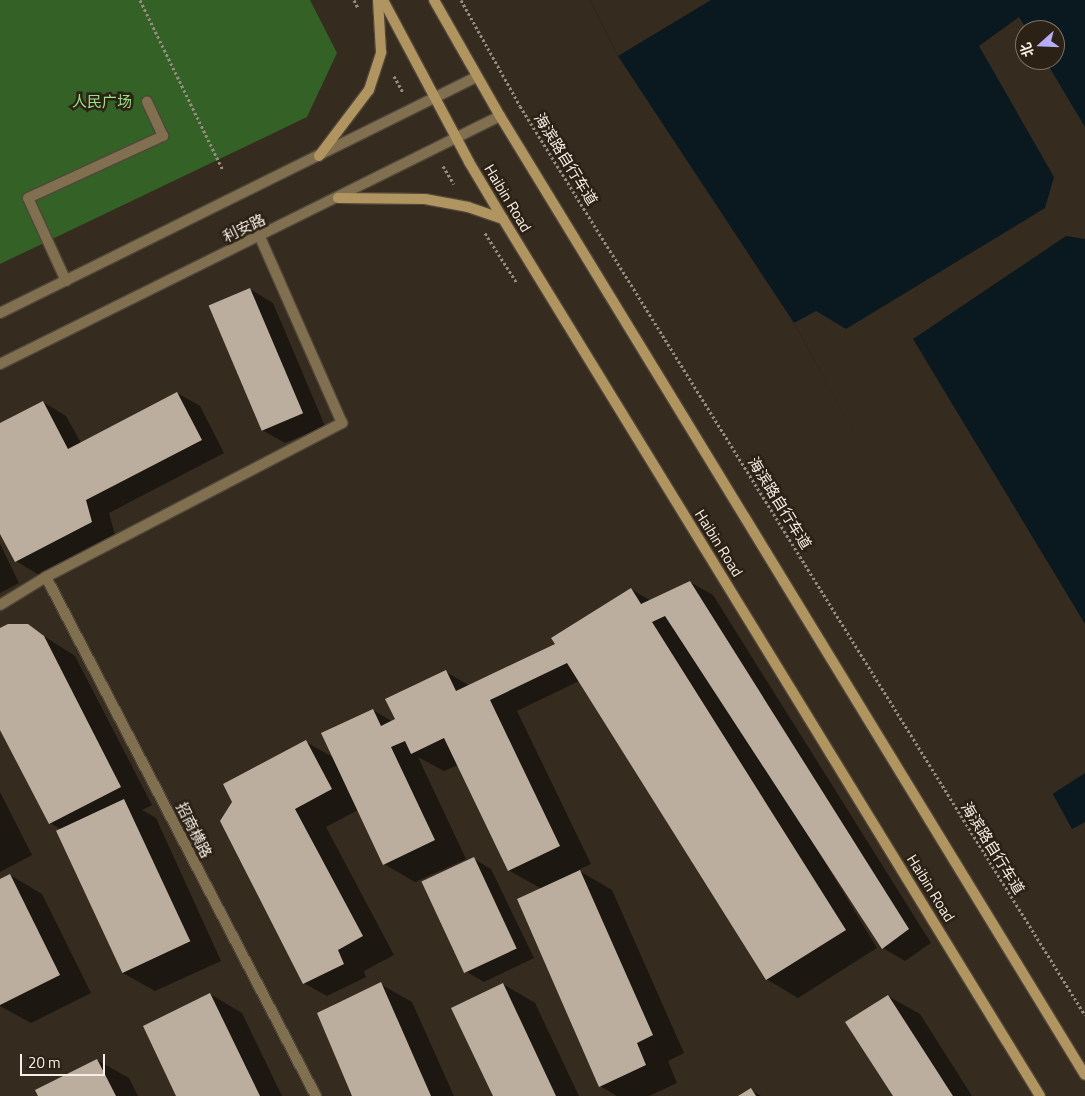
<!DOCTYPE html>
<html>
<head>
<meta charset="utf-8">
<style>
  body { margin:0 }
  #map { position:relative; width:1085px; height:1096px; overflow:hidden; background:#362b1f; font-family:"Titillium Web","Noto Sans SC",sans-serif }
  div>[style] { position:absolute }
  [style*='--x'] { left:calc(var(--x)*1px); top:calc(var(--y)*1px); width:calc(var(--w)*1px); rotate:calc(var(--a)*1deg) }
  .green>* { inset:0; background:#336126 }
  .water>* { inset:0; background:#0a191f }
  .pier>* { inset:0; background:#362b1f }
  .shadow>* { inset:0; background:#0007 }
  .building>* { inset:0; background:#bcae9f; transform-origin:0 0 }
  .path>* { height:3px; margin-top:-1.5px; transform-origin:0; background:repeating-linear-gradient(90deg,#968c82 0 2.5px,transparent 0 5px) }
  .roads { filter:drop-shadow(1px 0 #51463b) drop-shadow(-1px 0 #51463b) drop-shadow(0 1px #51463b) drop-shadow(0 -1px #51463b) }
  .service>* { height:10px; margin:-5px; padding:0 5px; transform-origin:5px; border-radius:5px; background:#81704f }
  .minor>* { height:10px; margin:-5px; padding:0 5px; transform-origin:5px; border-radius:5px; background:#81704f }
  .tertiary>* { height:10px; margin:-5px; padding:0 5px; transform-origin:5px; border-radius:5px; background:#81704f }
  .secondary>* { height:10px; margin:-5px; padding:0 5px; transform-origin:5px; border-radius:5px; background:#b19560 }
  span { translate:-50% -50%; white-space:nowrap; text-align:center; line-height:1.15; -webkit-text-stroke:5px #2c2115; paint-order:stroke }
  .park-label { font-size:15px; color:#99e385 }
  .street-label { font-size:15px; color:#f6eee6 }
  .north { position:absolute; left:1015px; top:20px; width:50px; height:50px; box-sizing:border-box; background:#2c2115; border:1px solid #7d7369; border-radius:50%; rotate:250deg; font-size:14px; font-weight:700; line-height:20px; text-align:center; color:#f6eee6 }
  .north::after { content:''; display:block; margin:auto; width:18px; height:22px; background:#b6acf8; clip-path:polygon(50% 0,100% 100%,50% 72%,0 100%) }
  .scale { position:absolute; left:20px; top:1054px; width:85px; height:22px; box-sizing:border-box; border:2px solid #f6eee6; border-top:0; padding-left:6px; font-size:15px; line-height:18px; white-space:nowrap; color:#f6eee6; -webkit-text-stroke:4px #2c2115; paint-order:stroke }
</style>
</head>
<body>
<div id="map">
  <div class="green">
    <div style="clip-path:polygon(0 0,310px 0,337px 53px,307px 117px,0 264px)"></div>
  </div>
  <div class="water">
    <div style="clip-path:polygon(evenodd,590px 0,1085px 0,1085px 822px,1072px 829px,794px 323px,618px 56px,590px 0,1025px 30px,1055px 30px,1055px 60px,1025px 60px,1025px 30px)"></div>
  </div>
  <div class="pier">
    <div style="clip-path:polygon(590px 0,711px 0,618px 56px)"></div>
    <div style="clip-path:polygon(1019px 17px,1027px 30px,1025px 60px,1045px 60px,1085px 127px,1085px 239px,1066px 236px,913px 339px,1085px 624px,1085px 773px,1051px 795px,794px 323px,816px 311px,846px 329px,1045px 208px,1054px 177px,979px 46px)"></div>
  </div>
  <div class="shadow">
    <div style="clip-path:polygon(250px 289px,273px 303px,325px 426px,285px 443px,262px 430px)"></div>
    <div style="clip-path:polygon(177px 393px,200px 406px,224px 453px,109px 513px,115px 535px,39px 575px,16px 561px,0 531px,0 425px,43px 402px,66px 416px,81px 443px)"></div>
    <div style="clip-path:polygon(0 544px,19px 583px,0 593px)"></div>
    <div style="clip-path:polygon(690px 582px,713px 595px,931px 943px,905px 961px,883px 948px,792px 808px,877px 948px,798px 998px,766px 979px,579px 681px,517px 711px,591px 864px,578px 870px,612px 890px,684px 1053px,668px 1061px,677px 1083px,649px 1096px,617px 1096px,600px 1086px,542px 889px,508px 870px,458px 765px,444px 771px,418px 757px,466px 859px,415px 882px,384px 864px,358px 810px,326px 827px,394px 955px,364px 971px,366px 977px,327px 996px,304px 983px,222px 821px,306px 742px,334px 758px,373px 710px,393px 722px,446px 672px,470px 686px,556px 645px,631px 589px,651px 601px)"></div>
    <div style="clip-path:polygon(28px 626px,75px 656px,152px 805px,142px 810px,156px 818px,221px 961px,155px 991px,123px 973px,60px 829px,50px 823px,0 729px,0 630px)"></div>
    <div style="clip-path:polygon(0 792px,32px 855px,0 872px)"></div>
    <div style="clip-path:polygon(474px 859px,491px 869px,534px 958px,484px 982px,467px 972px)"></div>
    <div style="clip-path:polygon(10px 875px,42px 894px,91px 993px,31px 1023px,0 1006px,0 881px)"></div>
    <div style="clip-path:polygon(380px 984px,412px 1002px,454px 1096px,353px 1096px,334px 1004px)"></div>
    <div style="clip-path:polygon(503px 984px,535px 1003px,579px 1096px,494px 1096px)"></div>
    <div style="clip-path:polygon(210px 994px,242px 1013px,282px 1096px,178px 1096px)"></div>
    <div style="clip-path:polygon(888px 996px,920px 1014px,972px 1096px,894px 1096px)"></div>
    <div style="clip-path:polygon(97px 1060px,129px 1078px,138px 1096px,39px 1096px)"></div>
    <div style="clip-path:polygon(751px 1090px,761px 1096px,741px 1096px)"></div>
  </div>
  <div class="building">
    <div style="left:250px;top:288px;width:136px;height:45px;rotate:67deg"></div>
    <div style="clip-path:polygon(177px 392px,202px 440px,86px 500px,92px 522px,15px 562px,0 534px,0 423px,43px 401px,68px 449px)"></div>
    <div style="clip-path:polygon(690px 581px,909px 929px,882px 949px,665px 616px,652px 622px,846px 930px,766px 980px,567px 663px,490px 700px,560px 846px,508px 871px,444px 738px,411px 754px,405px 741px,391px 747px,435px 840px,383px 865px,321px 733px,373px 709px,381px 726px,395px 719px,385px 699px,446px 670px,456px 691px,555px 644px,551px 638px,631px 588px,641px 604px)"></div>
    <div style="clip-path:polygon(8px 624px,28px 624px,44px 636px,121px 787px,49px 824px,0 730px,0 628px)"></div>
    <div style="clip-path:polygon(306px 740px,332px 789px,295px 809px,363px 936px,338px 950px,344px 964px,303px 984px,220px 821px,232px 802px,223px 784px)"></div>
    <div style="left:124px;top:799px;width:157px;height:75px;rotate:65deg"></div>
    <div style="left:474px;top:857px;width:101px;height:58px;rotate:65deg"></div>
    <div style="clip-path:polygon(580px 870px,653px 1035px,637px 1043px,646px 1065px,599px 1087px,517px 899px)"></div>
    <div style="clip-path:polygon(10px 874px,60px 975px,0 1005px,0 879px)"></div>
    <div style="clip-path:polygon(381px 982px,431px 1096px,352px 1096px,317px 1013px)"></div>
    <div style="clip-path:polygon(503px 983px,556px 1096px,493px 1096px,451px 1008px)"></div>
    <div style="clip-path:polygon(210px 993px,260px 1096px,176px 1096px,143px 1026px)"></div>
    <div style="clip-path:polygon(888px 995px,953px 1096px,893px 1096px,845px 1022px)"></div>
    <div style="clip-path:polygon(97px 1059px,116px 1096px,38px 1096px,35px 1090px)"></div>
    <div style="clip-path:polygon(751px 1088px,756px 1096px,738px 1096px)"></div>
  </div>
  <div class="path">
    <div style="--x:140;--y:0;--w:189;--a:64"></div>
    <div style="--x:354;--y:0;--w:9;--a:63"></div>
    <div style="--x:461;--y:0;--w:121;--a:60.9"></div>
    <div style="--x:520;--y:106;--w:1070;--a:58.14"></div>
    <div style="--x:394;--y:76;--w:18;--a:61"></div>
    <div style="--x:443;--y:166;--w:21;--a:59"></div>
    <div style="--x:485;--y:233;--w:59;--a:57.4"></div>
  </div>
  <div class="roads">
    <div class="service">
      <div style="--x:66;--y:281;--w:91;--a:-114.6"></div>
      <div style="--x:28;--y:198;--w:149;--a:-24.7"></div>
      <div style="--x:163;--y:136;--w:38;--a:-115"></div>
    </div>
    <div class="minor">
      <div style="--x:46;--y:577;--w:585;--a:62.52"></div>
      <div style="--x:0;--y:605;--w:54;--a:-31.3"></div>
      <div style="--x:46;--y:577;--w:334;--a:-27.5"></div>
      <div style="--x:342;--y:423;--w:203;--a:-113.8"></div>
    </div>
    <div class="tertiary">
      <div style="--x:0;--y:313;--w:531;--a:-26.37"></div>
      <div style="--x:0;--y:364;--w:558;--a:-26.38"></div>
    </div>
    <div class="secondary">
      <div style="--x:383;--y:0;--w:183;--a:62"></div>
      <div style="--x:469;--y:162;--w:66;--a:59.2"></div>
      <div style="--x:503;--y:219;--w:1028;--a:58.52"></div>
      <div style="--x:434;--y:0;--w:133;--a:60.4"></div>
      <div style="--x:500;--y:116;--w:1123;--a:58.62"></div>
      <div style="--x:319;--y:156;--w:83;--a:-52.9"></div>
      <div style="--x:369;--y:90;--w:40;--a:-72"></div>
      <div style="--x:381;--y:52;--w:52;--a:-93.3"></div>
      <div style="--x:338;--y:198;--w:87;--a:0.7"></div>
      <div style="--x:425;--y:199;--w:44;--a:10.5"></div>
      <div style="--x:468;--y:207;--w:37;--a:19"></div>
    </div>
  </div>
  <div class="park-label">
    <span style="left:102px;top:102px">人民广场</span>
  </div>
  <div class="street-label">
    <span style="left:566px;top:159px;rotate:58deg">海滨路自行车道</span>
    <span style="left:508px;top:198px;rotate:59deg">Haibin Road</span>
    <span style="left:244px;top:228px;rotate:-26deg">利安路</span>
    <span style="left:780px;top:503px;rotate:58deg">海滨路自行车道</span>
    <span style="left:719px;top:543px;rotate:58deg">Haibin Road</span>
    <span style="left:194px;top:830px;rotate:63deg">招商横路</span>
    <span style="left:993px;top:848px;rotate:58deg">海滨路自行车道</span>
    <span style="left:931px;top:888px;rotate:58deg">Haibin Road</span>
  </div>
  <div class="north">北</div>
  <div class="scale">20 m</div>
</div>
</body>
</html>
